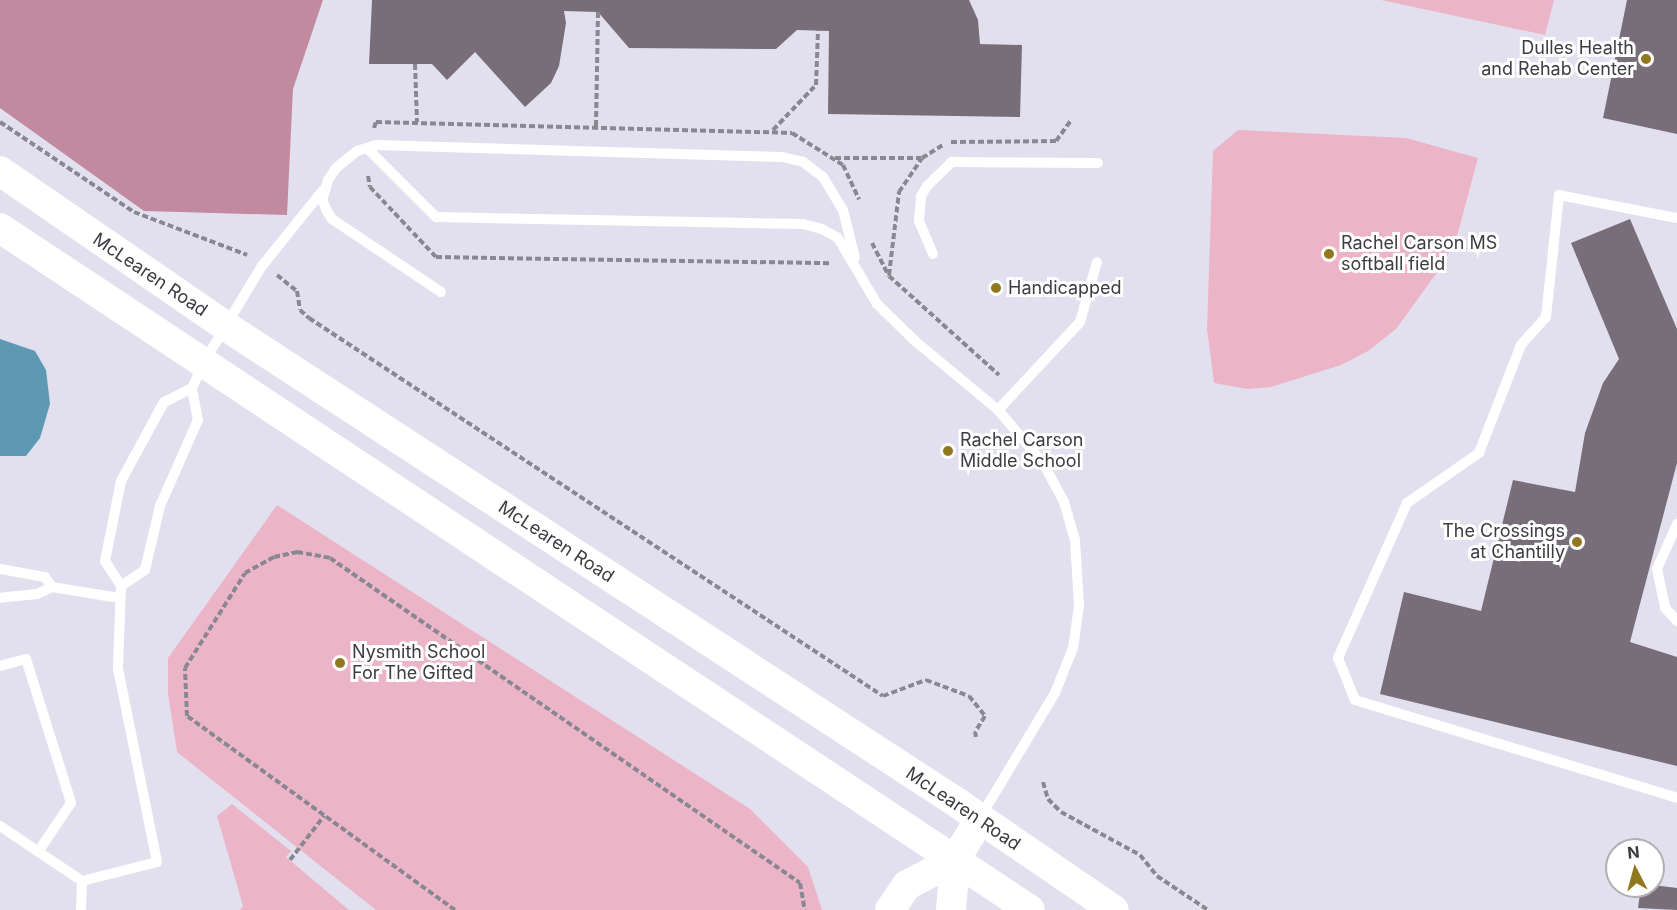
<!DOCTYPE html>
<html>
<head>
<meta charset="utf-8">
<style>
  body { margin:0 }
  #map { position:relative; width:1677px; height:910px; overflow:hidden; background:#e2e0ef; font-family:Inter,sans-serif }
  div>[style] { position:absolute }
  [style*='--x'] { left:calc(var(--x)*1px); top:calc(var(--y)*1px); width:calc(var(--w)*1px); rotate:calc(var(--a)*1deg) }
  .green>* { inset:0; background:#ecb4c7 }
  .forest>* { inset:0; background:#c28a9e }
  .water>* { inset:0; background:#5d99b2 }
  .building>* { inset:0; background:#786e79 }
  .path>* { height:4px; margin-top:-2px; transform-origin:0; background:repeating-linear-gradient(90deg,#898892 0 6px,transparent 0 9px) }
  .lane>* { height:10px; margin:-5px; padding:0 5px; transform-origin:5px; border-radius:5px; background:#fff }
  .secondary>* { height:30px; margin:-15px; padding:0 15px; transform-origin:15px; border-radius:15px; background:#fff }
  .dots>* { width:16px; height:16px; translate:-50% -50%; box-sizing:border-box; border:3px solid #fff; border-radius:50% }
  span { translate:-50% -50%; white-space:nowrap; text-align:center; line-height:1.15; -webkit-text-stroke:6px #fff; paint-order:stroke }
  .poi-label { font-size:18px; color:#3d3c42 }
  .right { translate:-100% -50%; text-align:right }
  .left { translate:0 -50%; text-align:left }
  .street-label { font-size:18px; color:#3d3c42 }
  .north { position:absolute; left:1605px; top:838px; width:60px; height:60px; box-sizing:border-box; background:#fff; border:2px solid #b1b1b3; border-radius:50%; rotate:354deg; font-size:16px; font-weight:700; line-height:24px; text-align:center; color:#3d3c42 }
  .north::after { content:''; display:block; margin:auto; width:21px; height:27px; background:#91771d; clip-path:polygon(50% 0,100% 100%,50% 72%,0 100%) }
</style>
</head>
<body>
<div id="map">
  <div class="green">
    <div style="clip-path:polygon(1381px 0,1554px 0,1545px 35px)"></div>
    <div style="clip-path:polygon(1238px 130px,1406px 138px,1478px 158px,1456px 240px,1441px 267px,1396px 329px,1368px 351px,1341px 365px,1271px 387px,1248px 389px,1214px 383px,1207px 329px,1213px 151px)"></div>
    <div style="clip-path:polygon(277px 505px,750px 809px,808px 867px,822px 910px,376px 910px,177px 752px,168px 693px,168px 658px)"></div>
    <div style="clip-path:polygon(232px 804px,291px 851px,286px 857px,349px 910px,240px 910px,243px 906px,217px 816px)"></div>
  </div>
  <div class="forest">
    <div style="clip-path:polygon(0 0,323px 0,293px 89px,287px 215px,144px 211px,0 108px)"></div>
  </div>
  <div class="water">
    <div style="clip-path:polygon(0 339px,35px 351px,46px 370px,50px 404px,40px 438px,26px 456px,0 456px)"></div>
  </div>
  <div class="building">
    <div style="clip-path:polygon(372px 0,969px 0,978px 20px,980px 44px,1022px 45px,1020px 117px,828px 114px,829px 31px,797px 30px,776px 49px,629px 48px,598px 12px,564px 11px,566px 23px,559px 66px,551px 83px,525px 107px,475px 52px,447px 80px,432px 64px,369px 64px)"></div>
    <div style="clip-path:polygon(1627px 0,1677px 0,1677px 134px,1603px 118px)"></div>
    <div style="clip-path:polygon(1630px 219px,1677px 329px,1677px 463px,1630px 642px,1677px 657px,1677px 766px,1380px 694px,1404px 592px,1481px 611px,1513px 480px,1575px 492px,1585px 433px,1603px 383px,1619px 359px,1571px 243px)"></div>
    <div style="clip-path:polygon(1653px 885px,1677px 888px,1677px 910px,1638px 908px,1641px 886px)"></div>
  </div>
  <div class="path">
    <div style="--x:415;--y:64;--w:58;--a:88"></div>
    <div style="--x:0;--y:122;--w:161;--a:33.9"></div>
    <div style="--x:134;--y:212;--w:121;--a:20.8"></div>
    <div style="--x:596;--y:126;--w:114;--a:-89"></div>
    <div style="--x:374;--y:128;--w:6;--a:-72"></div>
    <div style="--x:376;--y:122;--w:416;--a:1.5"></div>
    <div style="--x:792;--y:133;--w:60;--a:32.1"></div>
    <div style="--x:843;--y:165;--w:38;--a:65"></div>
    <div style="--x:773;--y:130;--w:62;--a:-46.3"></div>
    <div style="--x:816;--y:85;--w:55;--a:-87.9"></div>
    <div style="--x:951;--y:142;--w:105;--a:-0.5"></div>
    <div style="--x:1056;--y:141;--w:26;--a:-54"></div>
    <div style="--x:835;--y:158;--w:86;--a:0"></div>
    <div style="--x:368;--y:176;--w:11;--a:80"></div>
    <div style="--x:370;--y:187;--w:96;--a:46.7"></div>
    <div style="--x:436;--y:257;--w:395;--a:0.9"></div>
    <div style="--x:872;--y:243;--w:37;--a:63"></div>
    <div style="--x:889;--y:276;--w:148;--a:42"></div>
    <div style="--x:277;--y:275;--w:26;--a:39"></div>
    <div style="--x:297;--y:291;--w:19;--a:81"></div>
    <div style="--x:300;--y:310;--w:12;--a:42"></div>
    <div style="--x:309;--y:318;--w:687;--a:33.37"></div>
    <div style="--x:883;--y:696;--w:46;--a:-20.4"></div>
    <div style="--x:926;--y:680;--w:46;--a:20.4"></div>
    <div style="--x:969;--y:696;--w:26;--a:51"></div>
    <div style="--x:985;--y:716;--w:19;--a:122"></div>
    <div style="--x:975;--y:732;--w:5;--a:79"></div>
    <div style="--x:889;--y:275;--w:84;--a:-83.1"></div>
    <div style="--x:899;--y:192;--w:41;--a:-55.9"></div>
    <div style="--x:922;--y:158;--w:26;--a:-32"></div>
    <div style="--x:1043;--y:782;--w:18;--a:74"></div>
    <div style="--x:1048;--y:799;--w:18;--a:45"></div>
    <div style="--x:1061;--y:812;--w:90;--a:28.6"></div>
    <div style="--x:1140;--y:855;--w:27;--a:51"></div>
    <div style="--x:1157;--y:876;--w:61;--a:33.7"></div>
    <div style="--x:290;--y:860;--w:56;--a:-52.3"></div>
    <div style="--x:455;--y:910;--w:331;--a:-144.1"></div>
    <div style="--x:187;--y:716;--w:48;--a:-92.4"></div>
    <div style="--x:185;--y:668;--w:112;--a:-57.7"></div>
    <div style="--x:245;--y:573;--w:33;--a:-29"></div>
    <div style="--x:274;--y:557;--w:24;--a:-12"></div>
    <div style="--x:297;--y:552;--w:34;--a:10"></div>
    <div style="--x:330;--y:558;--w:571;--a:34.66"></div>
    <div style="--x:800;--y:883;--w:27;--a:80"></div>
  </div>
  <div class="lane">
    <div style="--x:367;--y:148;--w:98;--a:45"></div>
    <div style="--x:436;--y:217;--w:367;--a:1.1"></div>
    <div style="--x:803;--y:224;--w:20;--a:15"></div>
    <div style="--x:822;--y:229;--w:18;--a:29"></div>
    <div style="--x:838;--y:238;--w:77;--a:59.4"></div>
    <div style="--x:877;--y:304;--w:53;--a:44.2"></div>
    <div style="--x:915;--y:341;--w:108;--a:39.7"></div>
    <div style="--x:998;--y:410;--w:70;--a:49.7"></div>
    <div style="--x:1043;--y:463;--w:44;--a:61.7"></div>
    <div style="--x:1064;--y:502;--w:40;--a:74"></div>
    <div style="--x:1075;--y:540;--w:66;--a:86.5"></div>
    <div style="--x:1079;--y:606;--w:42;--a:98.1"></div>
    <div style="--x:1073;--y:648;--w:48;--a:111.8"></div>
    <div style="--x:1055;--y:693;--w:144;--a:121"></div>
    <div style="--x:1677;--y:218;--w:120;--a:-169"></div>
    <div style="--x:1559;--y:195;--w:123;--a:96.1"></div>
    <div style="--x:1546;--y:317;--w:38;--a:132"></div>
    <div style="--x:1521;--y:345;--w:116;--a:111.3"></div>
    <div style="--x:1479;--y:453;--w:88;--a:145.2"></div>
    <div style="--x:1407;--y:503;--w:170;--a:114"></div>
    <div style="--x:1338;--y:658;--w:45;--a:68"></div>
    <div style="--x:1355;--y:700;--w:337;--a:16.9"></div>
    <div style="--x:933;--y:254;--w:36;--a:-113"></div>
    <div style="--x:919;--y:221;--w:25;--a:-85"></div>
    <div style="--x:921;--y:196;--w:12;--a:-59"></div>
    <div style="--x:927;--y:186;--w:35;--a:-44"></div>
    <div style="--x:952;--y:162;--w:146;--a:0.4"></div>
    <div style="--x:441;--y:292;--w:131;--a:-146.2"></div>
    <div style="--x:332;--y:219;--w:9;--a:-122"></div>
    <div style="--x:327;--y:211;--w:12;--a:-114"></div>
    <div style="--x:322;--y:200;--w:21;--a:-73"></div>
    <div style="--x:328;--y:180;--w:14;--a:-56"></div>
    <div style="--x:336;--y:168;--w:27;--a:-39"></div>
    <div style="--x:357;--y:151;--w:21;--a:-17"></div>
    <div style="--x:377;--y:145;--w:405;--a:1.7"></div>
    <div style="--x:782;--y:157;--w:22;--a:13"></div>
    <div style="--x:803;--y:162;--w:25;--a:37"></div>
    <div style="--x:823;--y:177;--w:39;--a:59"></div>
    <div style="--x:843;--y:210;--w:49;--a:76"></div>
    <div style="--x:192;--y:388;--w:31;--a:153"></div>
    <div style="--x:164;--y:402;--w:90;--a:118.6"></div>
    <div style="--x:121;--y:481;--w:82;--a:101.3"></div>
    <div style="--x:105;--y:561;--w:30;--a:57"></div>
    <div style="--x:121;--y:586;--w:29;--a:-34"></div>
    <div style="--x:145;--y:570;--w:66;--a:-76.8"></div>
    <div style="--x:160;--y:506;--w:94;--a:-66.2"></div>
    <div style="--x:198;--y:420;--w:33;--a:-101"></div>
    <div style="--x:192;--y:388;--w:29;--a:-65"></div>
    <div style="--x:204;--y:362;--w:112;--a:-58.9"></div>
    <div style="--x:262;--y:266;--w:97;--a:-51.2"></div>
    <div style="--x:998;--y:410;--w:120;--a:-47"></div>
    <div style="--x:1080;--y:322;--w:62;--a:-74.2"></div>
    <div style="--x:1677;--y:524;--w:49;--a:114"></div>
    <div style="--x:1657;--y:569;--w:40;--a:78"></div>
    <div style="--x:1665;--y:608;--w:18;--a:47"></div>
    <div style="--x:0;--y:569;--w:46;--a:10.1"></div>
    <div style="--x:45;--y:577;--w:12;--a:55"></div>
    <div style="--x:52;--y:587;--w:17;--a:155"></div>
    <div style="--x:37;--y:594;--w:37;--a:174"></div>
    <div style="--x:52;--y:587;--w:68;--a:9.3"></div>
    <div style="--x:0;--y:666;--w:27;--a:-15"></div>
    <div style="--x:26;--y:659;--w:151;--a:72.6"></div>
    <div style="--x:71;--y:803;--w:59;--a:124"></div>
    <div style="--x:0;--y:826;--w:99;--a:33.9"></div>
    <div style="--x:82;--y:881;--w:77;--a:-14.2"></div>
    <div style="--x:157;--y:862;--w:198;--a:-101.4"></div>
    <div style="--x:118;--y:668;--w:82;--a:-87.9"></div>
    <div style="--x:81;--y:910;--w:29;--a:-88"></div>
  </div>
  <div class="secondary">
    <div style="--x:0;--y:171;--w:272;--a:34.5"></div>
    <div style="--x:224;--y:325;--w:874;--a:33.09"></div>
    <div style="--x:956;--y:802;--w:191;--a:34.4"></div>
    <div style="--x:0;--y:228;--w:1235;--a:33.51"></div>
    <div style="--x:890;--y:910;--w:30;--a:-56"></div>
    <div style="--x:907;--y:885;--w:54;--a:-27.5"></div>
    <div style="--x:951;--y:910;--w:50;--a:-85.4"></div>
    <div style="--x:955;--y:860;--w:48;--a:-58.6"></div>
  </div>
  <div class="dots">
    <div style="left:1646px;top:59px;background:#91771d"></div>
    <div style="left:1329px;top:254px;background:#91771d"></div>
    <div style="left:996px;top:288px;background:#91771d"></div>
    <div style="left:948px;top:451px;background:#91771d"></div>
    <div style="left:1577px;top:542px;background:#91771d"></div>
    <div style="left:340px;top:663px;background:#91771d"></div>
  </div>
  <div class="poi-label">
    <span class="right" style="left:1634px;top:59px">Dulles Health<br>and Rehab Center</span>
    <span class="left" style="left:1341px;top:254px">Rachel Carson MS<br>softball field</span>
    <span class="left" style="left:1008px;top:288px">Handicapped</span>
    <span class="left" style="left:960px;top:451px">Rachel Carson<br>Middle School</span>
    <span class="right" style="left:1565px;top:542px">The Crossings<br>at Chantilly</span>
    <span class="left" style="left:352px;top:663px">Nysmith School<br>For The Gifted</span>
  </div>
  <div class="street-label">
    <span style="left:150px;top:275px;rotate:34deg">McLearen Road</span>
    <span style="left:556px;top:542px;rotate:33deg">McLearen Road</span>
    <span style="left:963px;top:809px;rotate:34deg">McLearen Road</span>
  </div>
  <div class="north">N</div>
</div>
</body>
</html>
